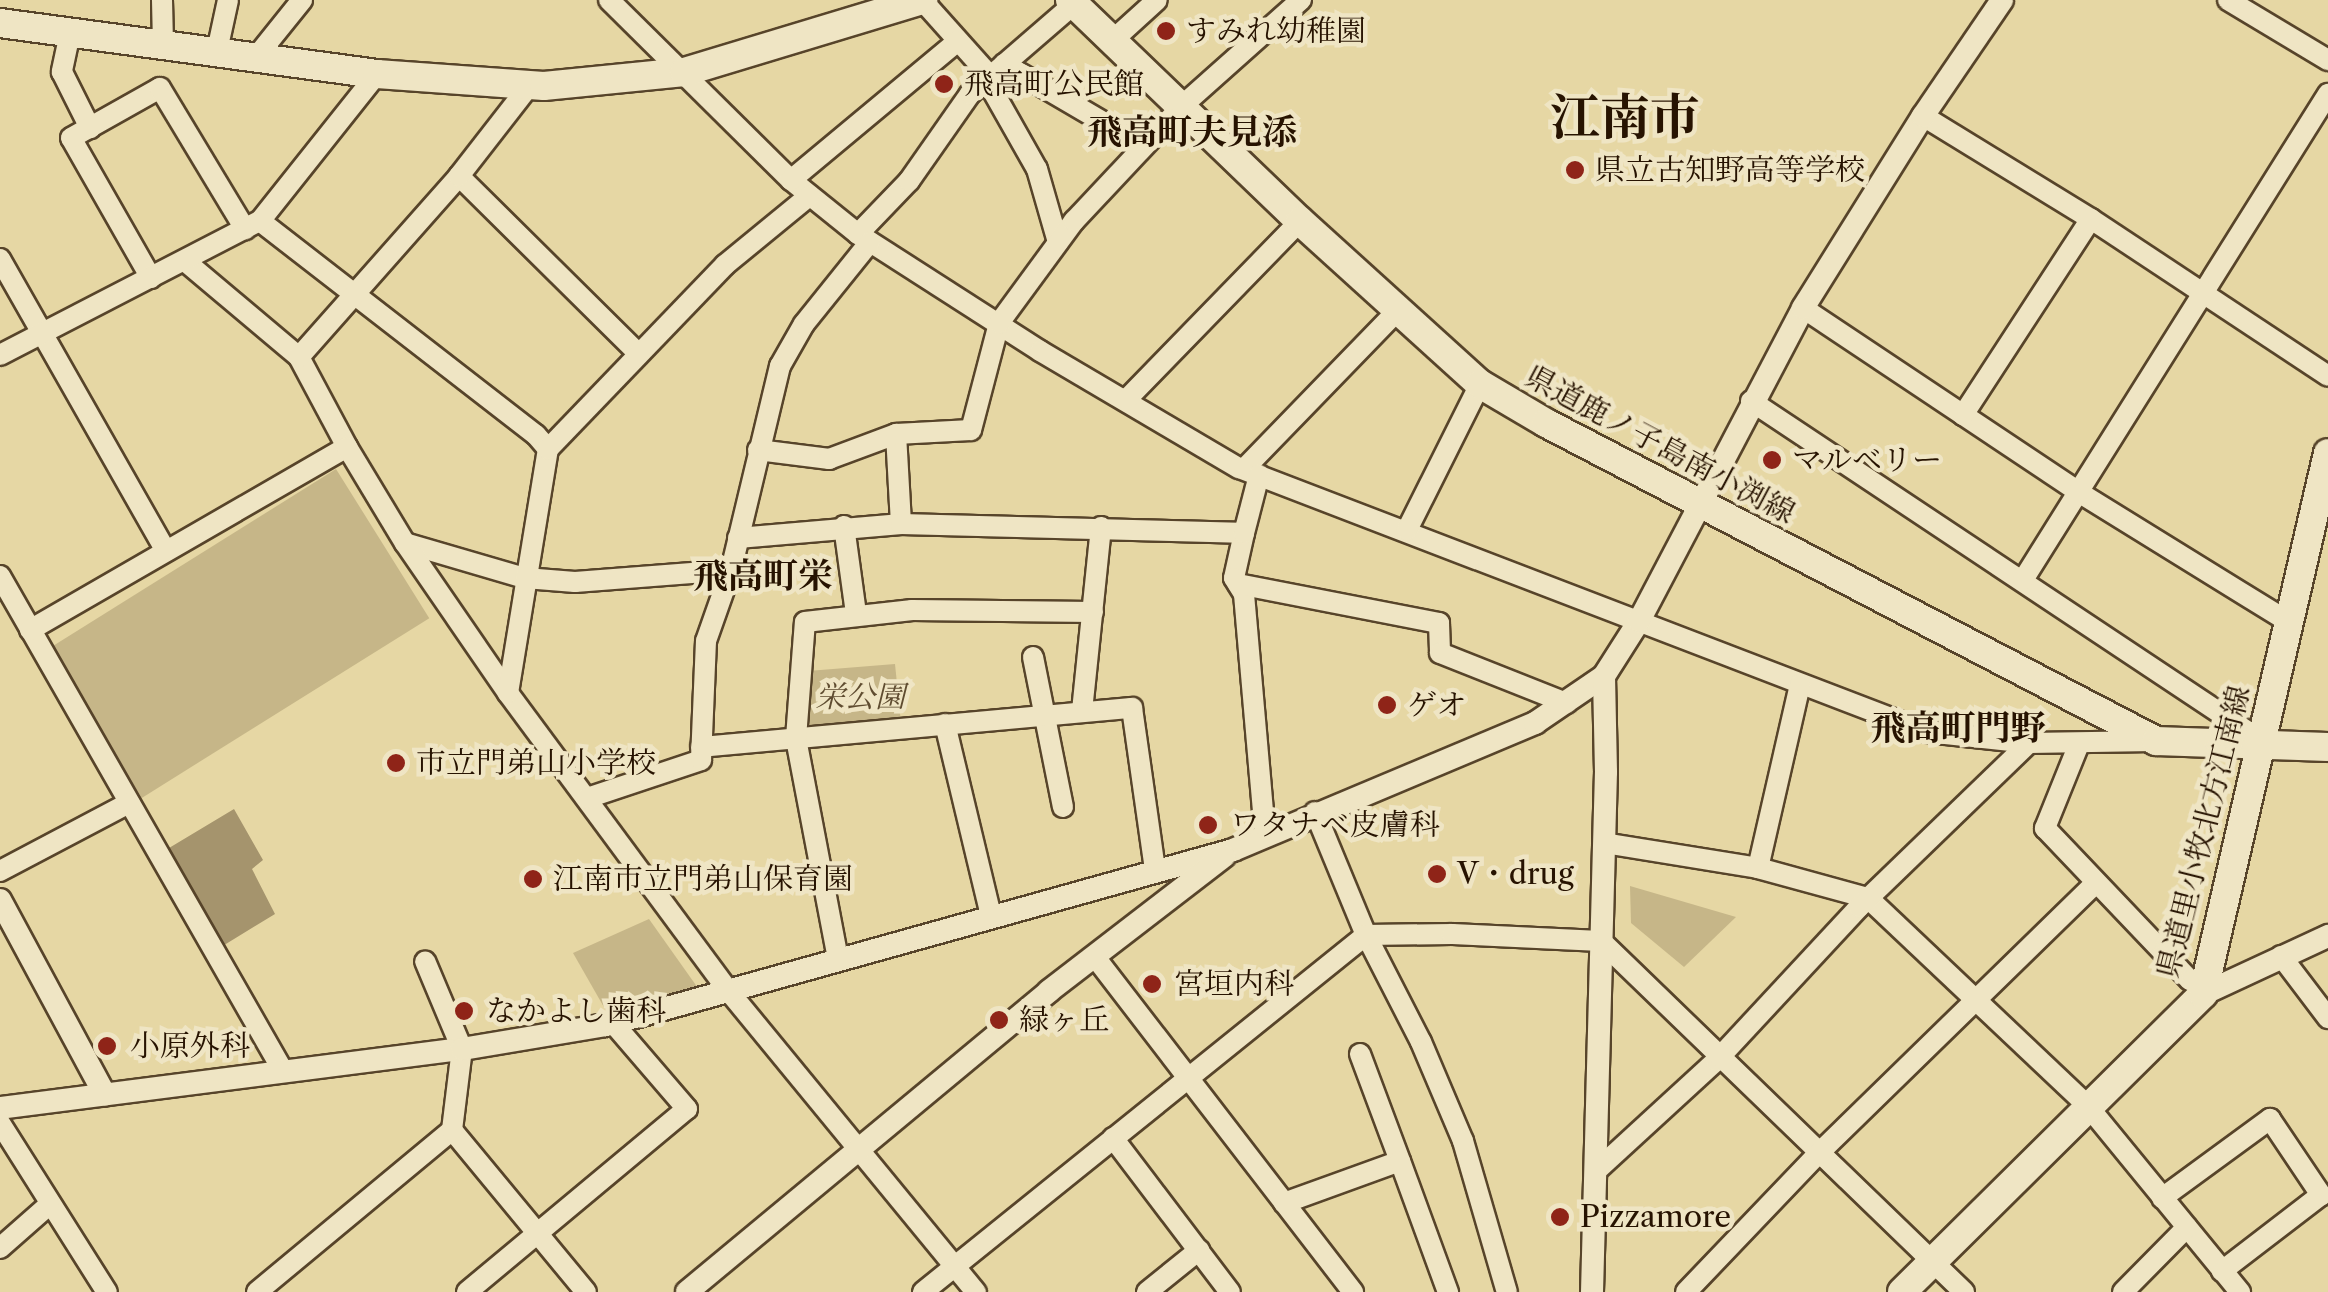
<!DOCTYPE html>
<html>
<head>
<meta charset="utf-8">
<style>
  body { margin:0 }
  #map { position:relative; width:2328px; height:1292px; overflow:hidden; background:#e6d7a4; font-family:"Libre Caslon Text","Noto Serif JP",serif }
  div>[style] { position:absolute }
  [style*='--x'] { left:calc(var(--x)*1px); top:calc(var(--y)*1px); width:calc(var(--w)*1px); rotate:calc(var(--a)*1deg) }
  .green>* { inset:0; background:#c6b688; transform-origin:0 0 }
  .water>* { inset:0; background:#a5946d }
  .roads { filter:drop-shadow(2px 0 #57442a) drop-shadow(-2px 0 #57442a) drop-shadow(0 2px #57442a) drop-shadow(0 -2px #57442a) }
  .minor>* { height:20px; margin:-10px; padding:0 10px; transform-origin:10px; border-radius:10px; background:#efe5c4 }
  .tertiary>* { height:22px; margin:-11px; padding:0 11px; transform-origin:11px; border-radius:11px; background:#efe5c4 }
  .secondary>* { height:28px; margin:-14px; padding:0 14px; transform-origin:14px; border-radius:14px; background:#efe5c4 }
  .dots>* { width:28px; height:28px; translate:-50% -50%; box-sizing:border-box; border:5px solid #efe5c4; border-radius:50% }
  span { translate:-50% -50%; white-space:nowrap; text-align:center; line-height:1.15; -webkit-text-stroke:9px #efe5c4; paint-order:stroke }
  .poi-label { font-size:30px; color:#271301 }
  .left { translate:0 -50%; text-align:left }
  .street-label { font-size:30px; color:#271301 }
  .park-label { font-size:30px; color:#5f4c30; font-style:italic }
  .quarter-label { font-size:35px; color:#271301; font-weight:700 }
  .town-label { font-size:50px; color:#271301; font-weight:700 }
</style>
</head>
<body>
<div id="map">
  <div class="green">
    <div style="left:336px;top:469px;width:176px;height:339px;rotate:58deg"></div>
    <div style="clip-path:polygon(895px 664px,901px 723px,803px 733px,808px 671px)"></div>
    <div style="clip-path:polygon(1630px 886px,1736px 917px,1684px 967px,1631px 923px)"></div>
    <div style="clip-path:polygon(649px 919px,705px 998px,613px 1023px,573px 953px)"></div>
  </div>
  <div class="water">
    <div style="clip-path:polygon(234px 809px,263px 860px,252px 869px,275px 914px,221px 947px,164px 851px)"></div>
  </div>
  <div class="roads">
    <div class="minor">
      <div style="--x:162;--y:0;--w:44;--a:88.7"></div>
      <div style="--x:609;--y:0;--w:256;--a:44.7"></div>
      <div style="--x:791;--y:180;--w:86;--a:38.9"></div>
      <div style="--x:858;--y:234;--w:216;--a:32.7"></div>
      <div style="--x:1040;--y:351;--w:231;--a:30.5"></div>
      <div style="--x:1239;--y:468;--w:737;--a:20.99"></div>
      <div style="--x:1927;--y:732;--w:103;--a:6.2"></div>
      <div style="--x:2029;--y:743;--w:125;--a:-0.9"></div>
      <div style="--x:922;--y:0;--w:102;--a:48.2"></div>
      <div style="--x:2228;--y:0;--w:117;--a:31"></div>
      <div style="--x:70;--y:33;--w:40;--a:102"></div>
      <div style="--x:62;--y:72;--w:63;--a:63.4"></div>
      <div style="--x:1113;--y:40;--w:59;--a:-42.3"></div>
      <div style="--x:217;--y:51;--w:52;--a:-77.8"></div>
      <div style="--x:257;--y:56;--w:72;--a:-51.2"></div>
      <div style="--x:1004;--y:64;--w:162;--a:30.4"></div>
      <div style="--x:986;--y:79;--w:103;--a:60.5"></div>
      <div style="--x:1037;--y:169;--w:76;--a:74"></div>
      <div style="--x:1923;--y:116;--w:197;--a:31.5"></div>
      <div style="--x:2091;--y:219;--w:284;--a:33.5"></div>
      <div style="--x:459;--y:176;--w:252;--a:44.7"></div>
      <div style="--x:791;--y:180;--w:217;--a:-39.8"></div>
      <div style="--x:260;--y:221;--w:349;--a:37.8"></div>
      <div style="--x:536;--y:435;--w:18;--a:49"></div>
      <div style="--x:858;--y:234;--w:74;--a:-46.1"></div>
      <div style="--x:909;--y:181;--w:106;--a:-55"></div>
      <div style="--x:970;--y:94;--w:138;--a:-40.9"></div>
      <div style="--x:0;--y:259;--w:336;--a:60.4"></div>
      <div style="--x:185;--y:261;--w:149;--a:40.1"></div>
      <div style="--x:299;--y:357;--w:102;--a:61.9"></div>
      <div style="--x:151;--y:278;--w:161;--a:-119.7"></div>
      <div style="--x:71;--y:138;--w:102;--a:-29.3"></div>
      <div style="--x:160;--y:88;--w:165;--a:58.9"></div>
      <div style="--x:1803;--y:308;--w:333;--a:33.7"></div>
      <div style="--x:2080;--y:493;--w:246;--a:31.7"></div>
      <div style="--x:0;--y:355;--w:292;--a:-27.3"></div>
      <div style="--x:260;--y:221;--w:188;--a:-51.5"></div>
      <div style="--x:299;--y:357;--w:242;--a:-48.5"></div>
      <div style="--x:459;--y:176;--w:114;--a:-52.1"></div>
      <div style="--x:1126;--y:400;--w:250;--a:-45.8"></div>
      <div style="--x:1751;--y:401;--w:614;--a:33.64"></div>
      <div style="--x:1963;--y:415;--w:234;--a:-56.9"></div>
      <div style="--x:896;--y:434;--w:90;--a:86.8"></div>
      <div style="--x:758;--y:450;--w:72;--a:7.2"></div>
      <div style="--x:829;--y:459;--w:72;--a:-20.5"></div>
      <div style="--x:896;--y:434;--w:75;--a:-3.1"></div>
      <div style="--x:971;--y:430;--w:111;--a:-75.3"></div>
      <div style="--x:999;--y:323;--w:127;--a:-53.7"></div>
      <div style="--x:1074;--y:221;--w:159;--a:-46.8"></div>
      <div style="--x:1183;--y:105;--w:158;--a:-41.7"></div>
      <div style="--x:1244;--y:469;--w:220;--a:-45.9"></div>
      <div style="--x:844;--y:526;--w:89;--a:82.2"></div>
      <div style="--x:1407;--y:530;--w:163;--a:-63.4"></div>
      <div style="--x:1244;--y:533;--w:46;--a:102.5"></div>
      <div style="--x:1234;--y:578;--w:19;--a:58"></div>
      <div style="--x:1244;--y:594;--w:242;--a:85"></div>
      <div style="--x:738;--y:538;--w:164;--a:-4.9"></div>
      <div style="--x:901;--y:524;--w:343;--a:1.5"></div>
      <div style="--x:1244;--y:533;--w:60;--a:-75.5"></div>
      <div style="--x:405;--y:543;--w:125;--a:16.3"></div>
      <div style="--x:525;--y:578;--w:50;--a:4.6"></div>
      <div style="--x:575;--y:582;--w:156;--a:-4.4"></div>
      <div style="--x:0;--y:576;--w:570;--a:60.24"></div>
      <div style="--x:2023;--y:580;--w:574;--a:-57.89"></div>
      <div style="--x:1238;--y:584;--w:205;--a:11"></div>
      <div style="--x:1439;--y:623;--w:30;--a:88"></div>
      <div style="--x:1440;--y:653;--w:136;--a:21.6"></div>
      <div style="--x:30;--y:630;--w:366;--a:-30"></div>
      <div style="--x:347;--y:447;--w:112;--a:58.9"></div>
      <div style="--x:405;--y:543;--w:182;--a:55.5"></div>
      <div style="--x:508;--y:693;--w:375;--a:53.5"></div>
      <div style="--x:731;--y:994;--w:386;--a:50.6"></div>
      <div style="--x:1033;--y:657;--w:153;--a:78.7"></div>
      <div style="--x:508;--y:693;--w:247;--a:-80.7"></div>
      <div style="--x:548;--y:449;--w:255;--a:-46.1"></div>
      <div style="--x:725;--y:265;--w:109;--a:-39.4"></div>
      <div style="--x:1082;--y:711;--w:185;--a:-84.1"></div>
      <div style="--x:945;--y:724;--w:196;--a:76.5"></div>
      <div style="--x:2079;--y:744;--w:91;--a:112"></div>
      <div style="--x:2045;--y:828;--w:210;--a:46.4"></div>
      <div style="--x:2190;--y:980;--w:17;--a:28"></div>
      <div style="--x:701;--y:747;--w:433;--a:-5.2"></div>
      <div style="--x:1132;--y:708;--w:164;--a:81.9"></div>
      <div style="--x:587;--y:798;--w:120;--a:-18.4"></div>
      <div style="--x:701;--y:760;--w:119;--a:-87.6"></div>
      <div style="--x:706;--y:641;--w:75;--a:-70.6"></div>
      <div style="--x:731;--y:570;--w:210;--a:-76.5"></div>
      <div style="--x:780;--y:366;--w:48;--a:-60.3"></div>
      <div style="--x:804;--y:324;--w:105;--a:-51.2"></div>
      <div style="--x:1315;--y:812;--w:133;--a:67.5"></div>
      <div style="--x:1366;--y:935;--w:120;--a:62.8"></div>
      <div style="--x:1421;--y:1042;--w:108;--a:67"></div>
      <div style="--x:1463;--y:1141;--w:157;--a:73.8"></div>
      <div style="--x:1604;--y:843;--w:156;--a:9.2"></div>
      <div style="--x:1758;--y:868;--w:114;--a:15.3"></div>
      <div style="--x:1868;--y:898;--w:301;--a:43.4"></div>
      <div style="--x:2087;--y:1105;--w:242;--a:50.7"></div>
      <div style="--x:1758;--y:868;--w:188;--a:-77.1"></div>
      <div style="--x:0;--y:871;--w:146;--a:-27.8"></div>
      <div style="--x:2281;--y:956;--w:78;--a:52.8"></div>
      <div style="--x:1095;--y:957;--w:423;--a:52.4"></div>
      <div style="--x:838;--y:959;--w:225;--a:-100.8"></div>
      <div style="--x:796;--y:738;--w:116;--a:-85.6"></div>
      <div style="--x:805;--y:622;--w:108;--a:-6.4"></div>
      <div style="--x:912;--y:610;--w:181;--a:0.6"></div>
      <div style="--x:1360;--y:1054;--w:114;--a:69.5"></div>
      <div style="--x:0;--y:1123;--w:200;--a:57.7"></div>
      <div style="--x:452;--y:1130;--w:210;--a:50.4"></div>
      <div style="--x:1113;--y:1138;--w:193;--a:52.8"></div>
      <div style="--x:1597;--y:1170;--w:161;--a:-42.5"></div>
      <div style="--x:1716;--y:1061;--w:210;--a:-47.1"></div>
      <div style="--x:1859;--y:907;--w:236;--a:-44"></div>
      <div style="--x:2162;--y:1198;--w:134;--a:-36.2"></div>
      <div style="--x:2270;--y:1119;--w:92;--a:56.1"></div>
      <div style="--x:2321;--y:1195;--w:125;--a:142.5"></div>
      <div style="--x:1284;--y:1203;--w:123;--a:-19.9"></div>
      <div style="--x:1400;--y:1161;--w:140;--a:69.9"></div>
      <div style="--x:0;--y:1248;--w:65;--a:-41.3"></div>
      <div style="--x:257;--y:1292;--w:254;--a:-39.7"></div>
      <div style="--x:452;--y:1130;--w:82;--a:-83"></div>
      <div style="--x:462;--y:1049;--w:95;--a:-112.8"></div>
      <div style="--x:467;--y:1292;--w:286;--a:-39.8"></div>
      <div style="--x:687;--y:1109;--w:113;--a:-130.7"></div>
      <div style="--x:923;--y:1292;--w:569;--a:-38.86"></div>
      <div style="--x:1366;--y:935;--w:86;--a:-0.7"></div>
      <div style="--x:1452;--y:934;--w:149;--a:2.7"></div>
      <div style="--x:1601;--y:941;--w:505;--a:44.04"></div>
      <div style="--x:1147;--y:1292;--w:67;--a:-38.9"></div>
      <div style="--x:1686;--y:1292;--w:191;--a:-46.3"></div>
      <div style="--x:1818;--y:1154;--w:388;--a:-44.3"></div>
      <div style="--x:2123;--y:1292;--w:91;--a:-45.4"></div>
    </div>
    <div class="tertiary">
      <div style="--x:0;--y:900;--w:221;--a:61.7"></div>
      <div style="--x:2203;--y:994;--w:138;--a:-24.9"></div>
      <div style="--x:0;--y:1108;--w:466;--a:-7.3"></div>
      <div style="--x:462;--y:1049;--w:146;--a:-9.5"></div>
      <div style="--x:606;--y:1025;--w:651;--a:-15.59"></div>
      <div style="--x:1233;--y:850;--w:328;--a:-22.8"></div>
      <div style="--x:1535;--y:723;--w:83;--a:-34.3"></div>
      <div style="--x:1604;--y:676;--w:65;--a:-57.5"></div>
      <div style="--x:1639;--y:621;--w:353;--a:-62.3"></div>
      <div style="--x:1803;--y:308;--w:226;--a:-58"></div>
      <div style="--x:1923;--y:116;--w:140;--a:-55.7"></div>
      <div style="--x:687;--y:1292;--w:471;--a:-39.7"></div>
      <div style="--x:1049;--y:991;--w:221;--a:-37.6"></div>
      <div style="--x:1592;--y:1292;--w:520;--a:-88.46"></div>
      <div style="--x:1606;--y:772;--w:96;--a:-91.2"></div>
    </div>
    <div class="secondary">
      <div style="--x:1070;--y:0;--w:319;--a:43.9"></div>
      <div style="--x:1300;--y:221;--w:243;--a:42.2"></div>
      <div style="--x:1480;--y:384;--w:77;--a:30.6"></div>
      <div style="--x:1546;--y:423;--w:688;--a:27.53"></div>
      <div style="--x:2156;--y:741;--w:172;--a:2"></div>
      <div style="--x:0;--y:23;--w:380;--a:7.7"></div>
      <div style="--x:377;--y:74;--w:167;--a:4.1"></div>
      <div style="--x:544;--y:86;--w:141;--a:-5.7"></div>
      <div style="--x:684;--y:72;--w:250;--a:-16.8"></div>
      <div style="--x:1902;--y:1292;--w:424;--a:-44.7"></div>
      <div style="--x:2203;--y:994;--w:555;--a:-76.99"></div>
    </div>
  </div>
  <div class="dots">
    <div style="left:1166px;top:31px;background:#8f2418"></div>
    <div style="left:944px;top:84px;background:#8f2418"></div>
    <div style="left:1575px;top:170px;background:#8f2418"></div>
    <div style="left:1772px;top:460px;background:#8f2418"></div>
    <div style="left:1387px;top:705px;background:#8f2418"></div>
    <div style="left:396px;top:763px;background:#8f2418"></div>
    <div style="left:1208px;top:825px;background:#8f2418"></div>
    <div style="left:1437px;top:874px;background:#8f2418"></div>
    <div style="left:533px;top:879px;background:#8f2418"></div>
    <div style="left:1152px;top:984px;background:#8f2418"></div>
    <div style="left:464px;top:1011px;background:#8f2418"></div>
    <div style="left:999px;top:1020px;background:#8f2418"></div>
    <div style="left:107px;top:1046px;background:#8f2418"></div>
    <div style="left:1560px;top:1217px;background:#8f2418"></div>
  </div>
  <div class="poi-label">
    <span class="left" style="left:1186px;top:31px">すみれ幼稚園</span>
    <span class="left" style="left:964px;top:84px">飛高町公民館</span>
    <span class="left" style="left:1595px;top:170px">県立古知野高等学校</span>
    <span class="left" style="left:1792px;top:460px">マルベリー</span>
    <span class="left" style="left:1407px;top:705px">ゲオ</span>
    <span class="left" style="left:416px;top:763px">市立門弟山小学校</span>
    <span class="left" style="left:1230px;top:825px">ワタナベ皮膚科</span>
    <span class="left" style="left:1457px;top:874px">V・drug</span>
    <span class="left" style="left:553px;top:879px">江南市立門弟山保育園</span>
    <span class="left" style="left:1174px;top:984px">宮垣内科</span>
    <span class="left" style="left:486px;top:1011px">なかよし歯科</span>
    <span class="left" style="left:1019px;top:1020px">緑ヶ丘</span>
    <span class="left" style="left:130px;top:1046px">小原外科</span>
    <span class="left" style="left:1580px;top:1217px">Pizzamore</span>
  </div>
  <div class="street-label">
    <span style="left:1660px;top:445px;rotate:28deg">県道鹿ノ子島南小渕線</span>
    <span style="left:2204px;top:832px;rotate:-76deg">県道里小牧北方江南線</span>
  </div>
  <div class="park-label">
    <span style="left:860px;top:697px">栄公園</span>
  </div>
  <div class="quarter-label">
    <span style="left:1192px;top:132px">飛高町夫見添</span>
    <span style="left:763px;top:576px">飛高町栄</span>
    <span style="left:1958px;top:728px">飛高町門野</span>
  </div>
  <div class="town-label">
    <span style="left:1625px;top:118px">江南市</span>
  </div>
</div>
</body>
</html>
